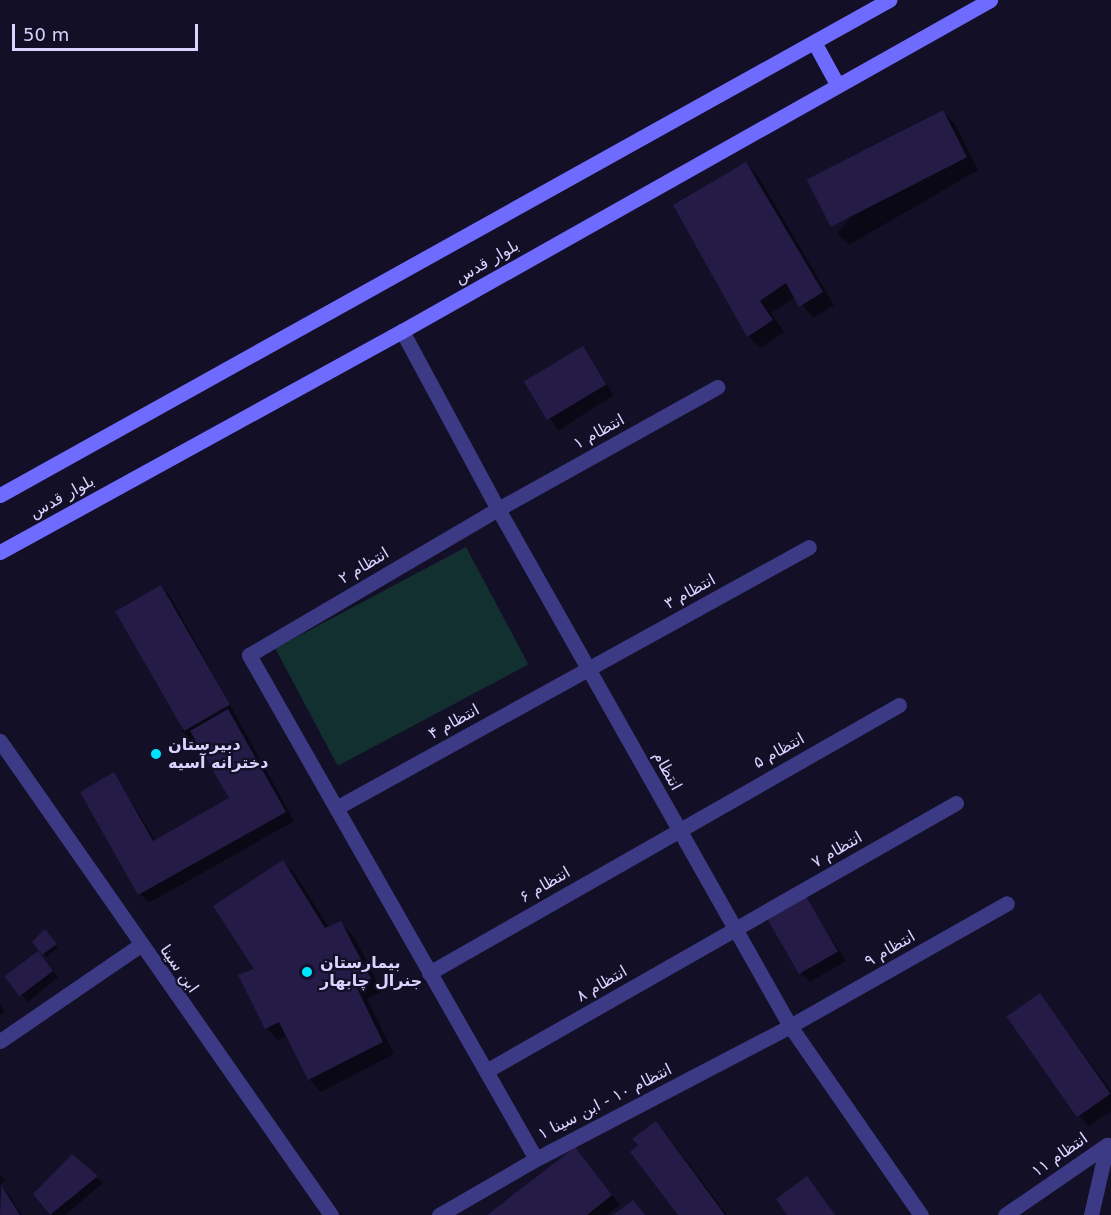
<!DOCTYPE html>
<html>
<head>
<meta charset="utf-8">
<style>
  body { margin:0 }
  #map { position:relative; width:1111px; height:1215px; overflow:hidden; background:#130f26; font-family:"DejaVu Sans","Noto Sans Arabic",sans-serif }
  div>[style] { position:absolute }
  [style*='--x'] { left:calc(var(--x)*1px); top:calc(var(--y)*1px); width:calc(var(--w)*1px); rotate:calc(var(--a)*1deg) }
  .green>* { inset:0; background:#12302f; transform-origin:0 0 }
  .shadow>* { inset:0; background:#0007; transform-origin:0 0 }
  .building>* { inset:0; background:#241b47; transform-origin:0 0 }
  .minor>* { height:15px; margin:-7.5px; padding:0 7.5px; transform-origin:7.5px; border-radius:7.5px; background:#3d3a85 }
  .secondary>* { height:15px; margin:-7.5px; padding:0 7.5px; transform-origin:7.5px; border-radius:7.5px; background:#6f6bff }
  .dots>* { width:16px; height:16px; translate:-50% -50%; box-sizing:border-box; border:3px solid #130f26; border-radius:50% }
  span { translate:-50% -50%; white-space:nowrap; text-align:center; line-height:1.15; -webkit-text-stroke:4.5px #130f26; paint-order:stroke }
  .street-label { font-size:16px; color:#d9d4ff }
  .poi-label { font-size:16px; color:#d9d4ff; font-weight:700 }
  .left { translate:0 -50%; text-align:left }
  .scale { position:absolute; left:12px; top:24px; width:186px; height:27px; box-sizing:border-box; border:3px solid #d9d4ff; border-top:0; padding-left:8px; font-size:18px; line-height:21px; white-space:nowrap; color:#d9d4ff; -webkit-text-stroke:4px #130f26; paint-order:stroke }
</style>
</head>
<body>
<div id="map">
  <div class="green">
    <div style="left:466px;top:547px;width:133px;height:216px;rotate:62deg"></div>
  </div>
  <div class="shadow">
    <div style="clip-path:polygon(943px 112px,955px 124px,978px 170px,849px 245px,837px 233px)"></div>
    <div style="clip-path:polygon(746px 164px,758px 176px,834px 305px,813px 318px,796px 297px,771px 313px,784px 332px,760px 348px,748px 336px)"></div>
    <div style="left:583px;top:348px;width:56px;height:66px;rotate:57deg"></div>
    <div style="clip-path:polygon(161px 586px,170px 596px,294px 821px,149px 903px,140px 894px,114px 774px,156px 841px,231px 799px,196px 738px,191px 740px,182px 731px)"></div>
    <div style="clip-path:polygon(283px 862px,295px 874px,329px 928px,341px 923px,353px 935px,382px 991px,367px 999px,394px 1054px,321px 1092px,309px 1079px,288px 1036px,278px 1040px,266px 1028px,257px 969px)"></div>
    <div style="clip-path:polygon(802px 893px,846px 961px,810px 982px,801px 973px)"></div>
    <div style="left:45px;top:932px;width:20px;height:15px;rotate:49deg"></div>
    <div style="clip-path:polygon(43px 959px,58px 977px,28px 1002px,7px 977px)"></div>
    <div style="clip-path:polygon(1040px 995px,1111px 1091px,1111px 1111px,1089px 1126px,1080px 1117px)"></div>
    <div style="clip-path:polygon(0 1004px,5px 1011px,0 1015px)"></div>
    <div style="clip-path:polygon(656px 1123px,668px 1136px,727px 1215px,680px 1215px)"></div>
    <div style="clip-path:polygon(575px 1149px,620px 1205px,607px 1215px,489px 1215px)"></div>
    <div style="clip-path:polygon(72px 1156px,103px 1183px,65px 1215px,52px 1215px,35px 1194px)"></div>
    <div style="clip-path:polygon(0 1175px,5px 1181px,0 1185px)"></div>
    <div style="clip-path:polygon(0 1186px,10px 1196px,22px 1215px,0 1215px)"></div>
  </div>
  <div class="building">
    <div style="left:943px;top:110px;width:53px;height:153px;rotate:63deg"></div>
    <div style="clip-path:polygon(746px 162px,823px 292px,799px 307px,786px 283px,760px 301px,773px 320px,747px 337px,673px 205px)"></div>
    <div style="left:583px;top:346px;width:45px;height:69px;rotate:59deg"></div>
    <div style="left:161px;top:585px;width:138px;height:53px;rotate:60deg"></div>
    <div style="clip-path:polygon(228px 709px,286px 812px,138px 895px,80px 792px,114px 772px,153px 841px,229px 798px,190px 731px)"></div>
    <div style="clip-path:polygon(283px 860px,325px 928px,341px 921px,371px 979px,356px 986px,383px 1042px,308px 1080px,279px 1022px,265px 1029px,238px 975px,254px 969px,213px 906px)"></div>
    <div style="left:803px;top:891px;width:70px;height:45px;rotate:60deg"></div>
    <div style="clip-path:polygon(45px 929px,57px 944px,42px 955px,32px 942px)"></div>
    <div style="left:38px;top:951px;width:25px;height:42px;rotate:53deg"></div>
    <div style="left:1040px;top:993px;width:123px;height:41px;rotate:55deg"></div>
    <div style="clip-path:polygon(656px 1121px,725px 1215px,678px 1215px,630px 1152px,638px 1145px,632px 1139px)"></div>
    <div style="clip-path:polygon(575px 1147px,612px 1195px,587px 1215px,487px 1215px)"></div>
    <div style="clip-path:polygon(72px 1154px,98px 1176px,50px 1215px,33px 1194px)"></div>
    <div style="clip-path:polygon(807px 1176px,835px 1215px,787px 1215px,776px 1199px)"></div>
    <div style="clip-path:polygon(1px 1185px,20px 1215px,0 1215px)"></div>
    <div style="clip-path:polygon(633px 1200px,645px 1215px,613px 1215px)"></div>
  </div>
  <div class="minor">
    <div style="--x:402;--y:331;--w:202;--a:61.7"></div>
    <div style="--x:498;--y:509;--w:594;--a:60.54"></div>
    <div style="--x:790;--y:1026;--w:230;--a:55.3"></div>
    <div style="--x:0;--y:741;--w:578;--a:55.07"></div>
    <div style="--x:336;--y:808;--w:540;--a:-28.89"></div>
    <div style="--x:429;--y:973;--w:541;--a:-29.69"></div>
    <div style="--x:0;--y:1041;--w:170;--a:-34.4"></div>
    <div style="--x:486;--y:1071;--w:541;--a:-29.69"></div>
    <div style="--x:536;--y:1159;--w:580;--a:-119.66"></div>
    <div style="--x:249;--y:655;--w:289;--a:-30.4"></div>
    <div style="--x:498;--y:509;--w:251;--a:-29.1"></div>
    <div style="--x:439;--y:1215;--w:112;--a:-30"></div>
    <div style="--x:536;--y:1159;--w:287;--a:-27.6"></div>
    <div style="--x:790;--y:1026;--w:249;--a:-29.5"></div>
    <div style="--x:1005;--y:1215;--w:124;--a:-34.5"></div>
    <div style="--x:1107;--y:1145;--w:72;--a:102.9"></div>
  </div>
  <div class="secondary">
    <div style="--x:814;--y:42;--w:48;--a:61.3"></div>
    <div style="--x:0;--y:495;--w:1018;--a:-29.11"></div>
    <div style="--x:0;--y:552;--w:459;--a:-28.8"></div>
    <div style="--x:402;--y:331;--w:675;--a:-29.38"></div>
  </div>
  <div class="dots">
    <div style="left:156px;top:754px;background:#00e5ff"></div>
    <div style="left:307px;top:972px;background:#00e5ff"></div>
  </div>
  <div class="street-label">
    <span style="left:487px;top:262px;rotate:-30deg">بلوار قدس</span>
    <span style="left:599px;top:432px;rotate:-29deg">انتظام ۱</span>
    <span style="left:62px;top:497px;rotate:-29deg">بلوار قدس</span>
    <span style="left:364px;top:566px;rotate:-31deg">انتظام ۲</span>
    <span style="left:690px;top:592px;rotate:-29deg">انتظام ۳</span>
    <span style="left:454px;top:722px;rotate:-29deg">انتظام ۴</span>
    <span style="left:779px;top:751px;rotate:-29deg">انتظام ۵</span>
    <span style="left:667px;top:771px;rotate:61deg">انتظام</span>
    <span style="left:837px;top:850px;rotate:-30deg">انتظام ۷</span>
    <span style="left:545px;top:885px;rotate:-30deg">انتظام ۶</span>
    <span style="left:890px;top:949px;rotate:-30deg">انتظام ۹</span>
    <span style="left:179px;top:969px;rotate:55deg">ابن سینا</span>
    <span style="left:602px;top:984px;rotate:-30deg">انتظام ۸</span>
    <span style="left:605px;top:1102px;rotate:-27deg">انتظام ۱۰ - ابن سینا ۱</span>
    <span style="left:1060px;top:1155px;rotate:-35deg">انتظام ۱۱</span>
  </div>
  <div class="poi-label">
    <span class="left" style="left:168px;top:754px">دبیرستان<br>دخترانه آسیه</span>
    <span class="left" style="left:320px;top:972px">بیمارستان<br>جنرال چابهار</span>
  </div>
  <div class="scale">50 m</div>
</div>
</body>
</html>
